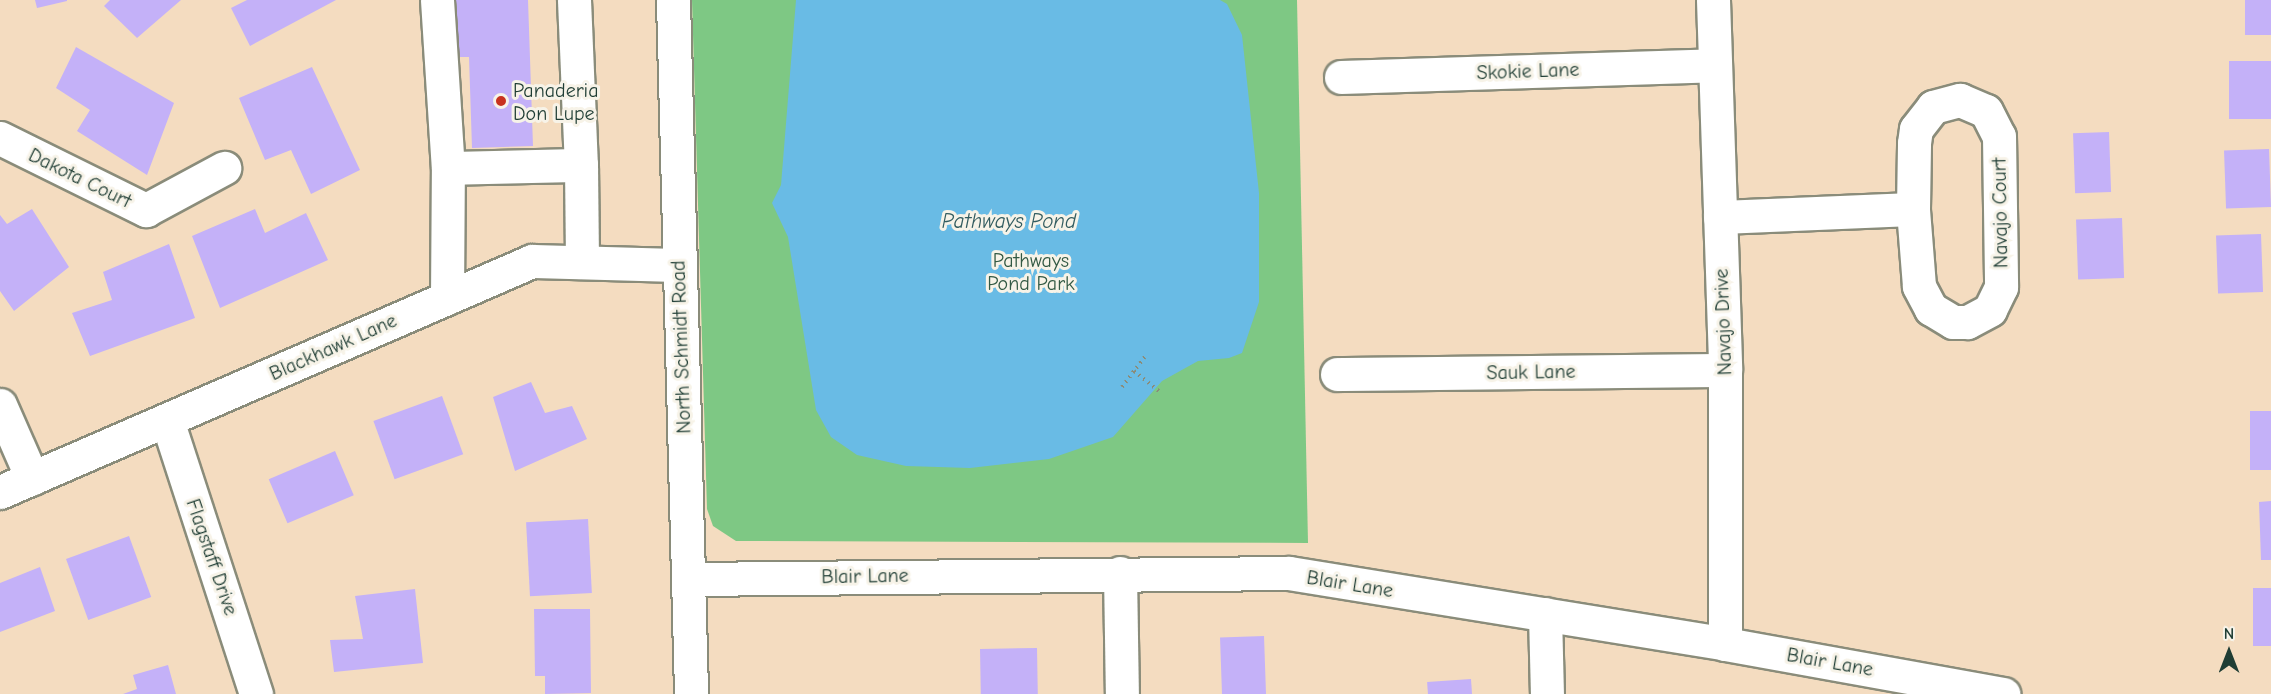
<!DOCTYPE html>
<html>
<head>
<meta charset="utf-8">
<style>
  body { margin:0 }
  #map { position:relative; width:2271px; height:694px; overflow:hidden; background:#f4dcc0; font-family:"Comic Neue",sans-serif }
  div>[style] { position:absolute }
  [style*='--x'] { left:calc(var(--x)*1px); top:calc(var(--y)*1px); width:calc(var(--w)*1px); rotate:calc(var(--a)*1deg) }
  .green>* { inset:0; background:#7ec884 }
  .water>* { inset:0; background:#69bbe5 }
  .building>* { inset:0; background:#c4b1f8; transform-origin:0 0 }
  .path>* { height:4px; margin-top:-2px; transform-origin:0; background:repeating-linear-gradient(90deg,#8a8c7a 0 1.5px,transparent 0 6px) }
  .roads { filter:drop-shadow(2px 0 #8a8c7a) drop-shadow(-2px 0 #8a8c7a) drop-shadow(0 2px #8a8c7a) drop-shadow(0 -2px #8a8c7a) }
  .minor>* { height:33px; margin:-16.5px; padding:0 16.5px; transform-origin:16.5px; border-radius:16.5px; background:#fff }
  .dots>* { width:16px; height:16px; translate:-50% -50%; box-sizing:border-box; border:3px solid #f7f3e8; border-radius:50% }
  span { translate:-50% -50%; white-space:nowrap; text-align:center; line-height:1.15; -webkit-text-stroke:6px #f7f3e8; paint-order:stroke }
  .street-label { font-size:20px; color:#1f3d34 }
  .poi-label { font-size:20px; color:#1f3d34 }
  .left { translate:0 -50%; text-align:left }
  .park-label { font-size:20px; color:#325944 }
  .water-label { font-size:21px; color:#325c60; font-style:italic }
  .north { position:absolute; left:2199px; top:622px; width:60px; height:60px; -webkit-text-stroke:4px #f7f3e8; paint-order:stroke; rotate:0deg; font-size:16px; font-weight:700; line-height:24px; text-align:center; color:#1f3d34 }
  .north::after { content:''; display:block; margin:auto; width:21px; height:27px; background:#1f3d34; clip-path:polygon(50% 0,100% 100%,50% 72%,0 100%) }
</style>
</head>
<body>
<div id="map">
  <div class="green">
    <div style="clip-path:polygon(692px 0,1297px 0,1308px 543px,736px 541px,713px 526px,707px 509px)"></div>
  </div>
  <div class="water">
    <div style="clip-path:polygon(796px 0,1220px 0,1227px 4px,1242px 35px,1259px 193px,1259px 302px,1242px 353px,1229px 358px,1198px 361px,1162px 381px,1113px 437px,1049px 459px,970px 468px,906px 466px,857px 455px,831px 437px,816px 410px,788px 237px,772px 203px,781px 185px)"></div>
  </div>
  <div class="building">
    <div style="clip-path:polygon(35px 0,67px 0,67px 1px,37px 8px)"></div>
    <div style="clip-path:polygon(110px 0,181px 0,137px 38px,104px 6px)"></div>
    <div style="clip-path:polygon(247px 0,336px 0,250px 46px,231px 8px)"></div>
    <div style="clip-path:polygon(453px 0,528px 0,533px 146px,472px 148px,469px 57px,455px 57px)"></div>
    <div style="left:2245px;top:0;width:26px;height:35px"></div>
    <div style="clip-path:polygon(76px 47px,174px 103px,147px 175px,77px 131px,90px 110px,56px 88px)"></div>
    <div style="left:2271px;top:61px;width:58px;height:42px;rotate:90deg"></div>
    <div style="clip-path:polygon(312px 67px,360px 170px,311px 194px,291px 150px,265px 160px,239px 98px)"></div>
    <div style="left:2109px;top:132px;width:60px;height:36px;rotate:88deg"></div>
    <div style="left:2269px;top:149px;width:58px;height:45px;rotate:88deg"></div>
    <div style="clip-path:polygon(32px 209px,69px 267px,14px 311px,0 291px,0 215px,7px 224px)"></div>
    <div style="clip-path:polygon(255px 209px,265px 233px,306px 213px,328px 260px,220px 308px,192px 236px)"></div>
    <div style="left:2122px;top:218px;width:60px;height:46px;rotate:88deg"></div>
    <div style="left:2261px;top:234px;width:58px;height:45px;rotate:88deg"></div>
    <div style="clip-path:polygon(169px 244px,195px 318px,90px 356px,72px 313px,112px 300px,103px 272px)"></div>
    <div style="clip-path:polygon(531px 382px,545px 413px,572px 406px,587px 439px,515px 471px,493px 397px)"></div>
    <div style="left:442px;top:396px;width:62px;height:73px;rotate:70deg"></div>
    <div style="left:2271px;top:411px;width:59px;height:21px;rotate:90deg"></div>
    <div style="left:335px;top:451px;width:48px;height:72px;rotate:67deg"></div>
    <div style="clip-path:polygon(2271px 501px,2271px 560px,2261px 560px,2259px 502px)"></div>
    <div style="left:588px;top:519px;width:74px;height:62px;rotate:87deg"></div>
    <div style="left:129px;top:536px;width:65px;height:67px;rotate:70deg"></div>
    <div style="clip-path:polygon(40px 567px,55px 611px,0 632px,0 583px)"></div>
    <div style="left:2253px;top:588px;width:18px;height:58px"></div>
    <div style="clip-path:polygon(415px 589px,423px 663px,334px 672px,330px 640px,363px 639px,355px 596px)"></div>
    <div style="clip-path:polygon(534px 609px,590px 609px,591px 693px,545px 694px,545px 676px,535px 676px)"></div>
    <div style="left:1264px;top:636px;width:58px;height:44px;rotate:88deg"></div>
    <div style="left:1037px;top:648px;width:46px;height:57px;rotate:89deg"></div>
    <div style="clip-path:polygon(168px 665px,176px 694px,123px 694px,137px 689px,133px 675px)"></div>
    <div style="left:1471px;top:679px;width:15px;height:44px;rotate:86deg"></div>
  </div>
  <div class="path">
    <div style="--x:1134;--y:371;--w:35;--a:39"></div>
    <div style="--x:1122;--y:387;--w:39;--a:-53"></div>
  </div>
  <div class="roads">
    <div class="minor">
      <div style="--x:437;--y:0;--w:168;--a:86.3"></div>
      <div style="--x:574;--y:0;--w:165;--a:87.6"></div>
      <div style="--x:673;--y:0;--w:694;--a:88.51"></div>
      <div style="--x:1713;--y:0;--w:370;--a:88.1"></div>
      <div style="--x:1725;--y:370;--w:274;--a:90"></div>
      <div style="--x:1341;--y:77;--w:373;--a:-1.8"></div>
      <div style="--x:1960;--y:100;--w:28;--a:23"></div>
      <div style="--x:1986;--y:111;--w:28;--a:63"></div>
      <div style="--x:1999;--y:136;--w:151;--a:89.2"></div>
      <div style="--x:2001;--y:287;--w:25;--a:116"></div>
      <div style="--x:1990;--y:310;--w:26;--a:152"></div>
      <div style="--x:1967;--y:322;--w:14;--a:180"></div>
      <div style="--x:1953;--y:322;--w:26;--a:-149"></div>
      <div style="--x:1931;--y:309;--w:26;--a:-118"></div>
      <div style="--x:1919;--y:286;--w:77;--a:-94.5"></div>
      <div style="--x:1913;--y:209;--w:66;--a:-89.1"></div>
      <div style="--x:1914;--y:143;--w:14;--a:-82"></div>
      <div style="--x:1916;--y:129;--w:28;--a:-52"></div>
      <div style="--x:1933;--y:107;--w:28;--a:-15"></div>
      <div style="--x:0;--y:138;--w:163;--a:26.3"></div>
      <div style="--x:146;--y:210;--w:89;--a:-28.3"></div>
      <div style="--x:1720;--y:217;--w:193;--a:-2.4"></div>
      <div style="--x:447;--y:298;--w:130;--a:-89.6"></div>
      <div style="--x:448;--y:168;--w:133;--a:-1.3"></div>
      <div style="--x:581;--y:165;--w:97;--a:89.4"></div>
      <div style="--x:1337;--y:374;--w:388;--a:-0.6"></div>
      <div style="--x:0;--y:405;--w:80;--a:66.3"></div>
      <div style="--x:167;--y:420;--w:288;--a:72"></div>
      <div style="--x:0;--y:492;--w:580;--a:-23.47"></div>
      <div style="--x:532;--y:261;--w:146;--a:1.6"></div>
      <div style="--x:1120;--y:573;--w:121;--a:89.1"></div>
      <div style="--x:688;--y:579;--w:601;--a:-0.57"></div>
      <div style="--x:1289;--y:573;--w:442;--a:9.2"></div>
      <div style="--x:1725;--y:644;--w:283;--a:10.2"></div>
      <div style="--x:1545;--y:614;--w:80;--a:88.6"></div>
    </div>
  </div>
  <div class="dots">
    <div style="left:501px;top:101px;background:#c8321e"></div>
  </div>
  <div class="street-label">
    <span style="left:1528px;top:71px;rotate:-2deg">Skokie Lane</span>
    <span style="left:80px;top:178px;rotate:26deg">Dakota Court</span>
    <span style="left:2000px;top:213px;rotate:-91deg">Navajo Court</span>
    <span style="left:1723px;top:322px;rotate:-92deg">Navajo Drive</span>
    <span style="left:333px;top:347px;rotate:-24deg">Blackhawk Lane</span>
    <span style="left:681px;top:347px;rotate:-92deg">North Schmidt Road</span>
    <span style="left:1531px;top:372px;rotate:-1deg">Sauk Lane</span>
    <span style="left:212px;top:557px;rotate:71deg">Flagstaff Drive</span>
    <span style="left:865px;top:576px;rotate:-1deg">Blair Lane</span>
    <span style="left:1350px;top:584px;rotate:9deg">Blair Lane</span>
    <span style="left:1830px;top:662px;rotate:10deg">Blair Lane</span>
  </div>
  <div class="poi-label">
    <span class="left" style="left:513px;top:102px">Panaderia<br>Don Lupe</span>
  </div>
  <div class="park-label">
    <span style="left:1031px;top:272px">Pathways<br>Pond Park</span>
  </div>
  <div class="water-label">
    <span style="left:1009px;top:221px">Pathways Pond</span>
  </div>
  <div class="north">N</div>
</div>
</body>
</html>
